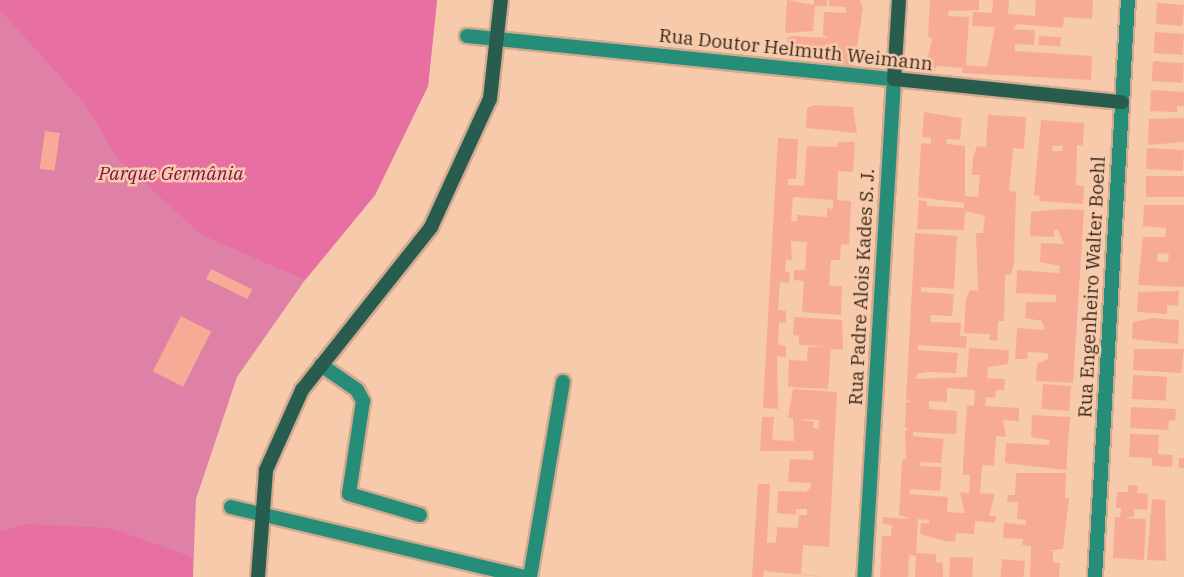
<!DOCTYPE html>
<html>
<head>
<meta charset="utf-8">
<style>
  body { margin:0 }
  #map { position:relative; width:1184px; height:577px; overflow:hidden; background:#f8caac; font-family:"IBM Plex Serif",serif }
  div>[style] { position:absolute }
  [style*='--x'] { left:calc(var(--x)*1px); top:calc(var(--y)*1px); width:calc(var(--w)*1px); rotate:calc(var(--a)*1deg) }
  .green>* { inset:0; background:#df81a6 }
  .forest>* { inset:0; background:#e76fa2 }
  .building>* { inset:0; background:#f7aa96; transform-origin:0 0 }
  .roads { filter:drop-shadow(2px 0 #d2aa8f) drop-shadow(-2px 0 #d2aa8f) drop-shadow(0 2px #d2aa8f) drop-shadow(0 -2px #d2aa8f) }
  .street>* { height:14px; margin:-7px; padding:0 7px; transform-origin:7px; border-radius:7px; background:#268e78 }
  .secondary>* { height:14px; margin:-7px; padding:0 7px; transform-origin:7px; border-radius:7px; background:#285c4f }
  span { translate:-50% -50%; white-space:nowrap; text-align:center; line-height:1.15; -webkit-text-stroke:5px #f8caac; paint-order:stroke }
  .street-label { font-size:19px; color:#39281c }
  .park-label { font-size:19px; color:#7e0f4a; font-style:italic }
</style>
</head>
<body>
<div id="map">
  <div class="green">
    <div style="clip-path:polygon(0 0,437px 0,428px 86px,375px 195px,305px 280px,237px 377px,196px 499px,193px 577px,0 577px)"></div>
  </div>
  <div class="forest">
    <div style="clip-path:polygon(0 0,437px 0,428px 86px,375px 195px,305px 280px,202px 235px,118px 159px,85px 104px,0 10px)"></div>
    <div style="clip-path:polygon(26px 524px,110px 528px,192px 557px,193px 577px,0 577px,0 532px)"></div>
  </div>
  <div class="building">
    <div style="clip-path:polygon(787px 0,814px 5px,814px 0,827px 0,827px 6px,815px 6px,813px 31px,785px 33px)"></div>
    <div style="clip-path:polygon(829px 0,860px 0,863px 8px,854px 66px,786px 56px,787px 38px,792px 36px,828px 38px,823px 35px,824px 12px,846px 13px,846px 7px,829px 6px)"></div>
    <div style="clip-path:polygon(930px 0,979px 0,979px 10px,949px 11px,948px 16px,969px 17px,966px 65px,987px 67px,995px 27px,972px 26px,973px 12px,992px 13px,993px 0,1009px 0,1008px 14px,1035px 16px,1036px 0,1093px 0,1092px 19px,1064px 17px,1063px 28px,1017px 24px,1013px 29px,1035px 30px,1034px 45px,1015px 44px,1015px 51px,1092px 56px,1091px 80px,962px 73px,962px 68px,936px 66px,935px 71px,925px 71px,932px 39px,928px 36px)"></div>
    <div style="left:1157px;top:3px;width:27px;height:21px;rotate:4deg"></div>
    <div style="left:1155px;top:32px;width:29px;height:21px;rotate:4deg"></div>
    <div style="left:1039px;top:36px;width:22px;height:9px;rotate:3deg"></div>
    <div style="left:1153px;top:61px;width:31px;height:20px;rotate:4deg"></div>
    <div style="clip-path:polygon(1151px 90px,1184px 92px,1184px 106px,1177px 106px,1177px 112px,1150px 111px)"></div>
    <div style="clip-path:polygon(815px 105px,853px 107px,857px 133px,806px 128px,807px 108px)"></div>
    <div style="clip-path:polygon(924px 112px,962px 118px,960px 140px,947px 139px,947px 144px,965px 146px,965px 196px,978px 197px,980px 175px,972px 175px,973px 158px,977px 146px,986px 147px,988px 115px,1026px 117px,1024px 149px,1013px 148px,1009px 191px,1016px 192px,1014px 263px,1011px 275px,1005px 275px,1004px 321px,998px 321px,997px 341px,989px 340px,990px 334px,964px 333px,966px 299px,970px 290px,978px 291px,976px 233px,983px 233px,985px 216px,965px 211px,964px 230px,917px 229px,919px 200px,927px 201px,927px 206px,964px 208px,964px 203px,918px 197px,921px 143px,931px 144px,931px 138px,922px 137px)"></div>
    <div style="clip-path:polygon(1184px 118px,1184px 142px,1148px 145px,1149px 119px)"></div>
    <div style="clip-path:polygon(evenodd,1041px 120px,1084px 123px,1083px 146px,1077px 145px,1076px 185px,1084px 186px,1083px 204px,1039px 201px,1040px 196px,1034px 195px,1041px 120px,1053px 146px,1063px 146px,1062px 151px,1052px 151px,1053px 146px)"></div>
    <div style="left:45px;top:131px;width:15px;height:38px;rotate:8deg"></div>
    <div style="clip-path:polygon(evenodd,778px 138px,798px 139px,796px 179px,788px 179px,788px 185px,804px 186px,807px 146px,837px 147px,838px 142px,855px 142px,853px 172px,838px 171px,837px 200px,851px 201px,849px 245px,841px 244px,840px 260px,831px 260px,829px 286px,842px 286px,841px 315px,802px 312px,804px 281px,794px 280px,794px 270px,805px 270px,807px 242px,791px 241px,792px 260px,786px 260px,785px 272px,790px 272px,789px 283px,780px 282px,778px 310px,786px 311px,786px 323px,779px 322px,778px 345px,786px 346px,786px 357px,777px 356px,778px 409px,763px 408px,778px 138px,793px 197px,833px 200px,833px 209px,827px 208px,827px 217px,797px 215px,797px 221px,791px 221px,793px 197px)"></div>
    <div style="left:1147px;top:148px;width:37px;height:21px;rotate:3deg"></div>
    <div style="left:1146px;top:176px;width:38px;height:21px"></div>
    <div style="clip-path:polygon(evenodd,1144px 205px,1184px 205px,1184px 287px,1138px 285px,1143px 237px,1165px 237px,1166px 233px,1166px 228px,1143px 226px,1144px 205px,1158px 253px,1169px 254px,1168px 262px,1157px 261px,1158px 253px)"></div>
    <div style="clip-path:polygon(1063px 209px,1084px 210px,1073px 383px,1036px 381px,1037px 364px,1048px 359px,1048px 353px,1028px 352px,1027px 359px,1015px 359px,1017px 328px,1045px 330px,1042px 321px,1025px 318px,1026px 302px,1056px 302px,1056px 295px,1016px 293px,1017px 270px,1059px 273px,1060px 266px,1040px 262px,1041px 243px,1064px 244px,1058px 230px,1054px 230px,1054px 237px,1030px 236px,1031px 212px)"></div>
    <div style="clip-path:polygon(evenodd,915px 233px,957px 236px,954px 289px,921px 287px,921px 292px,954px 294px,952px 316px,931px 315px,931px 322px,961px 323px,960px 336px,967px 336px,966px 348px,918px 345px,918px 350px,958px 353px,956px 373px,930px 372px,917px 374px,916px 379px,967px 377px,969px 348px,1009px 350px,1008px 364px,988px 367px,987px 378px,1005px 379px,1004px 390px,996px 390px,995px 398px,986px 397px,985px 406px,1019px 408px,1019px 421px,1003px 420px,1006px 437px,996px 436px,994px 466px,982px 465px,980px 493px,995px 494px,989px 516px,996px 516px,995px 523px,975px 521px,974px 534px,956px 533px,955px 542px,945px 541px,920px 534px,921px 523px,929px 523px,929px 520px,918px 519px,916px 553px,936px 554px,936px 562px,943px 563px,943px 577px,915px 577px,916px 556px,909px 555px,908px 577px,880px 577px,882px 536px,891px 536px,892px 525px,883px 524px,883px 517px,911px 519px,899px 515px,902px 461px,906px 458px,905px 431px,909px 428px,905px 428px,906px 402px,916px 403px,906px 400px,915px 233px,947px 388px,975px 390px,974px 406px,967px 405px,963px 464px,963px 475px,970px 475px,969px 493px,960px 492px,965px 513px,947px 512px,948px 497px,909px 494px,910px 489px,940px 491px,942px 467px,920px 466px,920px 462px,941px 463px,944px 439px,913px 436px,913px 432px,956px 434px,957px 411px,929px 409px,929px 401px,947px 402px,947px 388px)"></div>
    <div style="left:211px;top:269px;width:46px;height:11px;rotate:26deg"></div>
    <div style="clip-path:polygon(1179px 291px,1178px 306px,1167px 305px,1167px 314px,1137px 312px,1138px 292px)"></div>
    <div style="left:181px;top:316px;width:34px;height:62px;rotate:27deg"></div>
    <div style="clip-path:polygon(794px 317px,842px 320px,843px 350px,831px 349px,828px 389px,788px 387px,789px 360px,807px 361px,808px 347px,825px 346px,799px 345px,799px 336px,793px 335px)"></div>
    <div style="clip-path:polygon(1153px 318px,1179px 320px,1178px 344px,1132px 339px,1133px 322px)"></div>
    <div style="clip-path:polygon(1134px 349px,1184px 349px,1181px 373px,1133px 370px)"></div>
    <div style="left:1133px;top:375px;width:34px;height:24px;rotate:3deg"></div>
    <div style="left:1043px;top:384px;width:28px;height:25px;rotate:4deg"></div>
    <div style="clip-path:polygon(evenodd,793px 389px,837px 392px,829px 547px,803px 545px,801px 574px,823px 577px,764px 571px,763px 577px,752px 577px,758px 484px,770px 484px,767px 542px,776px 543px,777px 527px,798px 528px,799px 515px,807px 515px,807px 509px,796px 509px,796px 515px,777px 513px,778px 491px,806px 492px,811px 487px,811px 483px,788px 482px,790px 459px,813px 460px,813px 451px,760px 451px,762px 417px,774px 417px,772px 440px,794px 441px,793px 418px,788px 418px,793px 389px,797px 419px,819px 420px,819px 429px,813px 428px,814px 422px,797px 419px)"></div>
    <div style="clip-path:polygon(1131px 407px,1176px 409px,1175px 421px,1169px 420px,1168px 430px,1130px 428px)"></div>
    <div style="clip-path:polygon(1032px 415px,1070px 417px,1066px 470px,1005px 463px,1006px 443px,1049px 445px,1049px 440px,1031px 437px)"></div>
    <div style="clip-path:polygon(1130px 434px,1159px 435px,1158px 454px,1173px 455px,1172px 467px,1152px 466px,1152px 458px,1129px 457px)"></div>
    <div style="left:1179px;top:458px;width:5px;height:10px"></div>
    <div style="clip-path:polygon(1016px 473px,1066px 473px,1065px 498px,1069px 498px,1063px 549px,1046px 551px,1053px 551px,1053px 563px,1060px 563px,1059px 577px,1030px 577px,1031px 546px,1022px 545px,1023px 539px,1003px 538px,1004px 523px,1026px 525px,1026px 520px,1017px 519px,1018px 502px,1007px 502px,1008px 495px,1015px 495px)"></div>
    <div style="clip-path:polygon(1128px 485px,1138px 486px,1137px 493px,1148px 494px,1147px 510px,1134px 509px,1134px 516px,1126px 518px,1146px 519px,1144px 560px,1113px 558px,1115px 517px,1120px 517px,1121px 508px,1116px 508px,1117px 492px,1128px 492px)"></div>
    <div style="clip-path:polygon(1152px 499px,1165px 500px,1166px 561px,1147px 560px)"></div>
    <div style="left:950px;top:557px;width:23px;height:20px;rotate:2deg"></div>
    <div style="left:1002px;top:559px;width:23px;height:18px;rotate:5deg"></div>
  </div>
  <div class="roads">
    <div class="street">
      <div style="--x:467;--y:36;--w:429;--a:5.8"></div>
      <div style="--x:894;--y:79;--w:499;--a:93.4"></div>
      <div style="--x:321;--y:365;--w:44;--a:34.8"></div>
      <div style="--x:357;--y:390;--w:13;--a:61"></div>
      <div style="--x:363;--y:401;--w:94;--a:98.6"></div>
      <div style="--x:349;--y:494;--w:74;--a:16.5"></div>
      <div style="--x:231;--y:507;--w:302;--a:13.4"></div>
      <div style="--x:530;--y:577;--w:198;--a:-80.4"></div>
      <div style="--x:1095;--y:577;--w:578;--a:-86.73"></div>
    </div>
    <div class="secondary">
      <div style="--x:899;--y:0;--w:79;--a:93.6"></div>
      <div style="--x:894;--y:79;--w:229;--a:5.8"></div>
      <div style="--x:258;--y:577;--w:107;--a:-85.7"></div>
      <div style="--x:266;--y:470;--w:88;--a:-65.8"></div>
      <div style="--x:302;--y:390;--w:208;--a:-51.6"></div>
      <div style="--x:431;--y:227;--w:141;--a:-65.3"></div>
      <div style="--x:490;--y:99;--w:100;--a:-83.7"></div>
    </div>
  </div>
  <div class="street-label">
    <span style="left:796px;top:50px;rotate:6deg">Rua Doutor Helmuth Weimann</span>
    <span style="left:862px;top:287px;rotate:-87deg">Rua Padre Alois Kades S. J.</span>
    <span style="left:1092px;top:287px;rotate:-87deg">Rua Engenheiro Walter Boehl</span>
  </div>
  <div class="park-label">
    <span style="left:171px;top:174px">Parque Germânia</span>
  </div>
</div>
</body>
</html>
